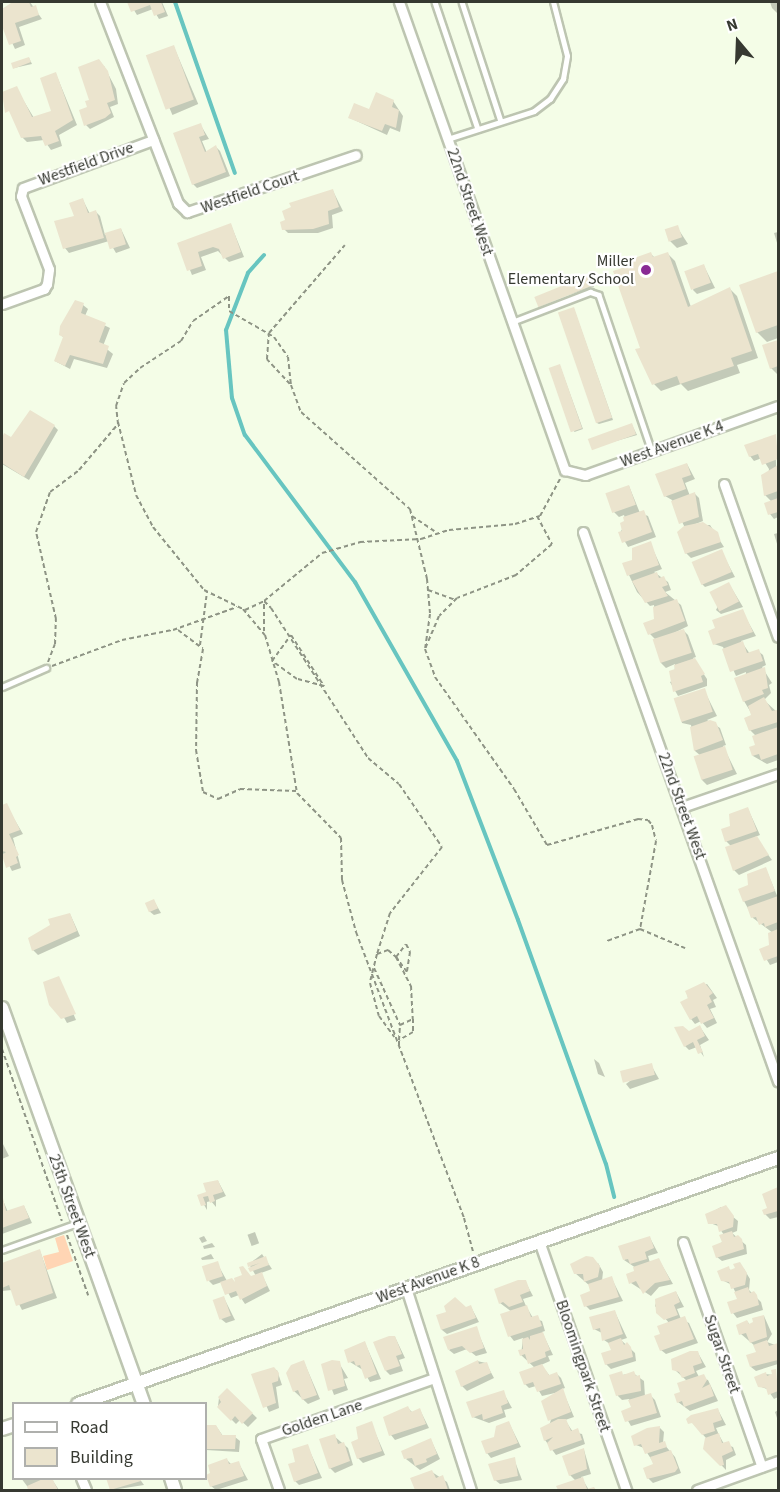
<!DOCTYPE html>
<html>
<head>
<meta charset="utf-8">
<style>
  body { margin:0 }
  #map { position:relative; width:780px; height:1492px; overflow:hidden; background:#f4fde7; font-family:"Source Sans 3",sans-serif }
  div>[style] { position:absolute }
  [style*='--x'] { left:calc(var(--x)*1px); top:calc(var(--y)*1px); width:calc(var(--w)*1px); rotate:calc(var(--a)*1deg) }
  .green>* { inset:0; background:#ffd5b4 }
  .shadow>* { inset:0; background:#0003; transform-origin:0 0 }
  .stream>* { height:4px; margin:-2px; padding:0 2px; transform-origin:2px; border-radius:2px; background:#67c5c0 }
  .building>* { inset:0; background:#ebe4ce; transform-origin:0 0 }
  .path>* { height:2px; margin-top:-1px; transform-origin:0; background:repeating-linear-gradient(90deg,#8e9485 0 4.5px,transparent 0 7.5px) }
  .roads { filter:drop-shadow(2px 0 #bdc5b1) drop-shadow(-2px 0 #bdc5b1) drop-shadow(0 2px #bdc5b1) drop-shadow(0 -2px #bdc5b1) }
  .service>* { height:4.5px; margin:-2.25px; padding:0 2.25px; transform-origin:2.25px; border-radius:2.25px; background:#fff }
  .minor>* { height:9px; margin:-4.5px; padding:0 4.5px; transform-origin:4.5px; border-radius:4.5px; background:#fff }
  .tertiary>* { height:12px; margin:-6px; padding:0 6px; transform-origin:6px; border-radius:6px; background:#fff }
  .dots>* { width:16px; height:16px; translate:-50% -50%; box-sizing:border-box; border:3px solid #fff; border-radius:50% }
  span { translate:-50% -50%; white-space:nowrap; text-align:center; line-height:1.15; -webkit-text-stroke:4.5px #fff; paint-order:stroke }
  .street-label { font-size:16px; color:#363931 }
  .poi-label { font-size:16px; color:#363931 }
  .right { translate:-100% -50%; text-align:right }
  .frame { position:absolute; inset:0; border:3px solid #363931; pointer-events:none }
  .legend { position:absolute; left:12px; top:1402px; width:195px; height:78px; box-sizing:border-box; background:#fff; border:2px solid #afb0ad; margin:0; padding:8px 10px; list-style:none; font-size:18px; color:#363931 }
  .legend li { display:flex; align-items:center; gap:12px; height:30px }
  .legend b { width:30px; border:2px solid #afb0ad }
  .north { position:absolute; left:708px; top:12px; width:60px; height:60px; -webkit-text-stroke:4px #fff; paint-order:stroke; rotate:341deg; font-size:16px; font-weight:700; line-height:24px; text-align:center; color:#363931 }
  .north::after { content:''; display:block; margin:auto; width:21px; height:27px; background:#363931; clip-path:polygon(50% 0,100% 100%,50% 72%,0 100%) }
</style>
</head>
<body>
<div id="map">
  <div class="green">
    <div style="clip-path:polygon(64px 1235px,73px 1261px,47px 1270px,43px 1256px,59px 1252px,55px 1238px)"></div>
  </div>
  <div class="shadow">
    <div style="clip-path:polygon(21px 2px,30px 2px,42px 19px,19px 27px,25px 45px,15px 49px,2px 21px,2px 10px)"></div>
    <div style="clip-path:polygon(129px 2px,162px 2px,168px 16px,159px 19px,153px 9px,137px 15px)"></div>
    <div style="clip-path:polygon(770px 2px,778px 2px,778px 14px,772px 8px)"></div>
    <div style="left:174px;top:47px;width:62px;height:28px;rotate:67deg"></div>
    <div style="clip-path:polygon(29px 58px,32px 64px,14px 68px)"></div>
    <div style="clip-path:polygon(104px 66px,116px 89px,118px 104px,110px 107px,114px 117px,90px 129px,86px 125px,89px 107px)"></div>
    <div style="clip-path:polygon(56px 74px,77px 125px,59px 135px,62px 146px,51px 150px,44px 140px,27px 142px,22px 137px,2px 93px,16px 88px,34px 118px,52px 112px)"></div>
    <div style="clip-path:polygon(393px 101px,403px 116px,400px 132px,390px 128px,387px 135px,350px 118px)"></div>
    <div style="clip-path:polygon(200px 124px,209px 139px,202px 141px,207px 153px,216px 147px,220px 151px,230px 176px,197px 188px,193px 184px)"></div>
    <div style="clip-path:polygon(333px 191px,343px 211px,332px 215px,333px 228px,318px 233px,288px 233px,284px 229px)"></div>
    <div style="clip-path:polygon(83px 200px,90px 214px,96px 212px,100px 216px,105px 235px,121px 229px,130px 248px,116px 253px,109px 241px,69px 253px,65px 248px)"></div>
    <div style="clip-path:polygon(231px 225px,244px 257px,229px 262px,218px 251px,201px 257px,206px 270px,192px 275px,179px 243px)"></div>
    <div style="clip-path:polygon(677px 227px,688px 244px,677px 248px,670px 241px)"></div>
    <div style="clip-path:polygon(778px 232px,778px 246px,774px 233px)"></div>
    <div style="clip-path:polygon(651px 254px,655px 258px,668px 254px,675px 261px,691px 307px,730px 289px,737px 296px,758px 358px,737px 365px,740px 373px,688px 391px,681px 384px,661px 391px,654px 384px,642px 348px)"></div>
    <div style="clip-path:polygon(704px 266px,715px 288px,697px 294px,693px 290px)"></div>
    <div style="clip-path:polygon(778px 273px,778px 338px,767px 342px,757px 332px,741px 286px)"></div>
    <div style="clip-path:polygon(589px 277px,594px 287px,538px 304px)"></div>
    <div style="clip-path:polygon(83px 305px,88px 309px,85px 316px,110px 328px,103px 346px,113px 354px,107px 368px,74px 359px,70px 369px,55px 361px,64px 338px,61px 335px)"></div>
    <div style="clip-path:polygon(574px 309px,613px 420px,599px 424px,597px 423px)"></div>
    <div style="clip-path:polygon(778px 341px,778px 375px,771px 368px,764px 346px)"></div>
    <div style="left:560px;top:366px;width:67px;height:9px;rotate:70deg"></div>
    <div style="clip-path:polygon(632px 425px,637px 435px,592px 448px)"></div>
    <div style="clip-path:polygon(54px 426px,58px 430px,29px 480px,2px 464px,5px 435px,12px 439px)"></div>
    <div style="clip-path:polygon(775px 436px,778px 517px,774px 519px,770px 514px,772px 502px,765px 495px,769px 469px,762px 458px,754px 461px,750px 456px)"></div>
    <div style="clip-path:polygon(687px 464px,695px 479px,685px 483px,690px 496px,695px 494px,699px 498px,703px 521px,693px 525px,710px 525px,724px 547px,691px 558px,686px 553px,685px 528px,672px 500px,665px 496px)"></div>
    <div style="clip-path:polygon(629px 486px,640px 513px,648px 516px,656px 537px,628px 547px,620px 533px,626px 522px,624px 515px,619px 517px,614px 512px)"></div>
    <div style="clip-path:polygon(778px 533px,778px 547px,774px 534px)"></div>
    <div style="clip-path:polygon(650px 543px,662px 569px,654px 572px,668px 582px,671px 590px,665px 592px,681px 605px,688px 626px,668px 636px,684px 631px,688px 635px,696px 657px,693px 658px,707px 679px,707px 686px,678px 696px,670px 682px,674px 680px,675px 664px,666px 668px,661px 663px,656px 640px,650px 634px,655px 620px,654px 605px,650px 606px,637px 592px,629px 575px,634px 561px)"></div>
    <div style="clip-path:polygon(721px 551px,735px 577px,705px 587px,701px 583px)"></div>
    <div style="clip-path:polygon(729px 584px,743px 607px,721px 614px,716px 610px)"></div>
    <div style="clip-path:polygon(742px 611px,756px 636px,741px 641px,750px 654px,758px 651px,763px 655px,766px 665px,762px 667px,772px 683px,769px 685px,771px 693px,764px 700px,778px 713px,778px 760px,767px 764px,753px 756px,757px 737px,750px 730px,753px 716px,744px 701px,746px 672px,736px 676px,723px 647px,714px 644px)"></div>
    <div style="clip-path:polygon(704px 690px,717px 716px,707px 720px,720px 728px,726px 745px,723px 746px,737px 774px,707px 785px,702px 780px,701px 756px,695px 751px,691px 725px,682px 723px,676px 700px)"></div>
    <div style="clip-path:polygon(6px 805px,23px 834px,13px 838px,21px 868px,12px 871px,2px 851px,2px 806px)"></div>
    <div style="clip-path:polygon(748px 809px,760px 835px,755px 837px,772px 860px,739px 875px,734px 870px,731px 846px,726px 841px,732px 827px)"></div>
    <div style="clip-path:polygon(766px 869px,778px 898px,778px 962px,770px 965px,761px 950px,770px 946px,773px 933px,753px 918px,744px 901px,750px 886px)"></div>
    <div style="clip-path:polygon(154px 901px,161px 913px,154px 915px,149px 911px)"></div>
    <div style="clip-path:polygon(70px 914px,80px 936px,38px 955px,33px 950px)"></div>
    <div style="clip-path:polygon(58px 978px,76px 1020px,67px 1023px,45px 983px)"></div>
    <div style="clip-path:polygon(707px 984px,717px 998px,713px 1000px,716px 1007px,710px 1009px,717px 1023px,707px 1028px,701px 1021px,695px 1024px,691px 1019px,687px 992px)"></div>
    <div style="clip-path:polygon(700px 1027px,709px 1040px,700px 1045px,704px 1057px,697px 1047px,689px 1050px,685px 1046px,689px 1033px)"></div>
    <div style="clip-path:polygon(594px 1059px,599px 1063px,605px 1077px,598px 1074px)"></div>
    <div style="clip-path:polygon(651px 1065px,659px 1079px,630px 1089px,626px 1084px)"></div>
    <div style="clip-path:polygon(2px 1142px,9px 1156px,2px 1159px)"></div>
    <div style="clip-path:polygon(218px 1181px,226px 1196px,216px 1200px,216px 1207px,211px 1201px,207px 1202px,207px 1210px,199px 1196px,208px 1193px)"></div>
    <div style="clip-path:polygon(778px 1191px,778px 1230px,778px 1217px,770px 1219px,765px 1214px,769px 1209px,764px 1195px)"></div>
    <div style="clip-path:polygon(2px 1198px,8px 1212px,24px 1206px,32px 1223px,2px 1234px)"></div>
    <div style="clip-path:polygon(721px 1207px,738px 1221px,737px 1231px,732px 1233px,746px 1245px,747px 1254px,722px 1261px,717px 1257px,724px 1235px,718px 1226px,710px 1223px,707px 1215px)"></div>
    <div style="left:255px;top:1232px;width:12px;height:8px;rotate:70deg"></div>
    <div style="clip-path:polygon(204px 1236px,207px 1241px,202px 1243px,199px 1238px)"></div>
    <div style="clip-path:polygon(650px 1238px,658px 1253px,648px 1256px,650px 1263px,659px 1260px,673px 1284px,659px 1287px,651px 1296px,631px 1283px,636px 1268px,624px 1260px)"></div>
    <div style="clip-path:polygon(212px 1243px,215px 1247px,204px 1249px,203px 1246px)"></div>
    <div style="clip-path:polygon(40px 1251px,57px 1298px,22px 1310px,12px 1290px,2px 1291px,2px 1265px)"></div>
    <div style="clip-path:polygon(211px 1254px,214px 1259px,202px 1260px,201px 1258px)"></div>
    <div style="clip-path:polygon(262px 1254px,272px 1269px,261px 1273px,270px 1291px,245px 1304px,239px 1295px,231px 1298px,222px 1282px,213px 1285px,209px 1281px,217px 1263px,227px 1281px,235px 1283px,256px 1276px,249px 1264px)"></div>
    <div style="clip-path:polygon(598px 1263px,603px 1272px,602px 1281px,611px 1277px,623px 1301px,590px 1310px,586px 1306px,592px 1292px,590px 1286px,575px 1273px)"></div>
    <div style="clip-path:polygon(728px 1268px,732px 1271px,744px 1269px,750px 1279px,749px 1290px,761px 1302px,763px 1310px,737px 1318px,733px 1313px,739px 1300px,732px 1285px,722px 1280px)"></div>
    <div style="clip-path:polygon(525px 1281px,533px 1296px,523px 1299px,526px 1306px,533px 1318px,542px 1321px,545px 1331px,542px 1332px,553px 1355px,548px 1356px,550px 1361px,541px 1365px,550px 1376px,557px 1374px,561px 1378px,565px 1388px,562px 1389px,574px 1417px,565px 1420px,573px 1432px,582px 1434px,585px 1444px,556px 1455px,545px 1440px,559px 1392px,542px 1396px,536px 1386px,529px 1388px,525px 1384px,535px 1368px,521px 1355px,523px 1338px,514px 1341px,510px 1336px,512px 1312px,500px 1303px)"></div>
    <div style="clip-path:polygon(676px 1292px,684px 1307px,677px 1309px,681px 1319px,689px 1323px,698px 1343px,666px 1354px,661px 1350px,662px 1335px,669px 1323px,655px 1306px,657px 1300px)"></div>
    <div style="clip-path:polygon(224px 1298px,235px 1320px,226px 1323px,221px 1319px)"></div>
    <div style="clip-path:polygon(471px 1307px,479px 1322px,447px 1334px,442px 1330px,438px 1316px)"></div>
    <div style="clip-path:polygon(615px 1312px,627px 1338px,621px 1340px,635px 1353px,636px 1361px,611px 1369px,606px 1364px,613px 1351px,610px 1344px,604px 1340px,602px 1333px,594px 1329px)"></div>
    <div style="clip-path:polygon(764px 1316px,772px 1334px,767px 1342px,778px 1346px,778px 1364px,756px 1371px,751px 1367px,758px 1353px,755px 1346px,741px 1334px,747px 1321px,750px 1325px)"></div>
    <div style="clip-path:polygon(476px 1328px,487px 1353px,476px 1356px,467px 1349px,454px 1354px,449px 1350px)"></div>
    <div style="clip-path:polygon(395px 1337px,405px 1358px,399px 1360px,403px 1371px,390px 1375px,386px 1371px)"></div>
    <div style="clip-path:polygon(365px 1343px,381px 1379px,370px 1382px,363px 1370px,350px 1362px)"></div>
    <div style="clip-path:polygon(698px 1353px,706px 1367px,696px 1371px,699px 1377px,708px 1380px,718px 1401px,690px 1411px,678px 1402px,687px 1381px,674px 1369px)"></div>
    <div style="clip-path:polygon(477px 1361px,486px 1363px,494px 1378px,467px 1391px,462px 1386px)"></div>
    <div style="clip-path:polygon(304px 1362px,320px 1399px,308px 1404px,294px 1391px)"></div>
    <div style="clip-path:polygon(339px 1363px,348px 1378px,344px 1379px,348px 1390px,334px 1395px,323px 1365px)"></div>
    <div style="clip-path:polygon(277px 1370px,282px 1385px,276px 1387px,279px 1408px,269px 1412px,253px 1375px)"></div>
    <div style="clip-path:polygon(775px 1370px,778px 1397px,774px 1399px,767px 1389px,759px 1386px,765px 1374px,774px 1375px)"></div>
    <div style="clip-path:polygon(633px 1373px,644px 1381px,645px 1397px,650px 1395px,655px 1400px,661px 1417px,631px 1426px,623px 1412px,633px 1408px,629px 1399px,622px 1400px,618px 1396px,611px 1377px)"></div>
    <div style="clip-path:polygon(227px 1390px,257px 1418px,248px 1427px,240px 1420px,236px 1424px,218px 1406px,219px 1398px)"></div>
    <div style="clip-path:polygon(503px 1392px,512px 1408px,504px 1410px,506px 1417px,489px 1423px,473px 1417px)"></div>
    <div style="clip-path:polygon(408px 1408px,413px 1413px,420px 1410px,429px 1428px,395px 1440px,391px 1435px)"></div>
    <div style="clip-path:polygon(718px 1410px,726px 1425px,716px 1428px,719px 1435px,724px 1444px,733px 1447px,736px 1455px,726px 1460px,726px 1470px,705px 1448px,706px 1438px,689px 1419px)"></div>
    <div style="clip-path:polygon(778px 1410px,778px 1421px,775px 1412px)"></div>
    <div style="clip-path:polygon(371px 1423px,385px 1455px,363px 1463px,358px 1458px,360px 1440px)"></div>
    <div style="clip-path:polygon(509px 1423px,521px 1447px,491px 1458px,487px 1453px)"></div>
    <div style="clip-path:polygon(206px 1426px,216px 1426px,223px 1436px,235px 1437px,240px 1441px,239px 1452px,206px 1450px)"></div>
    <div style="clip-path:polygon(660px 1428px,664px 1432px,663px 1443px,675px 1457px,681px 1473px,653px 1483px,648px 1478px,655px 1465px,644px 1448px,636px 1445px)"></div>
    <div style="clip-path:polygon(334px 1436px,348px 1448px,353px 1465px,335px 1473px,330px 1468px)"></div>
    <div style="clip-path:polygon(431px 1440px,440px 1459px,420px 1470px,406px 1459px)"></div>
    <div style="clip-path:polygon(307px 1445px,322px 1478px,299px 1485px,295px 1481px,297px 1463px)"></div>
    <div style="clip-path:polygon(584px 1450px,591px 1474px,581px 1477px,589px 1490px,596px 1490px,559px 1490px,558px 1487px,576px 1481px,570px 1475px)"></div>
    <div style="clip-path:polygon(514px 1459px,522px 1480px,500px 1484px,495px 1480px)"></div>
    <div style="clip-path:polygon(227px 1460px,232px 1465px,238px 1462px,248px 1480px,216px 1490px,211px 1486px)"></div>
    <div style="clip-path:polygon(432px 1472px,447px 1482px,450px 1490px,416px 1490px,412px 1478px)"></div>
    <div style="clip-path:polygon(21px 1478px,51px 1478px,59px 1490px,30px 1490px)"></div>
    <div style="clip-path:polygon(108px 1478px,139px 1478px,144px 1485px,112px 1490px)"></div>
  </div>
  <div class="stream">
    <div style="--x:175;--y:2;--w:181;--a:70.7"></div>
    <div style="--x:264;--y:255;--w:24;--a:132"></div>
    <div style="--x:248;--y:273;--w:61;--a:111.1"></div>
    <div style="--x:226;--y:330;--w:68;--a:85"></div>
    <div style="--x:232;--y:398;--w:39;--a:71"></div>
    <div style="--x:245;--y:435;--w:184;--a:53.2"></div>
    <div style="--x:355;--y:582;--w:206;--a:60.3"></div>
    <div style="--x:457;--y:761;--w:170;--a:69"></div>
    <div style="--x:518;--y:920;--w:259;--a:70.2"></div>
    <div style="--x:606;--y:1164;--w:34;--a:76"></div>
  </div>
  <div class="building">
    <div style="clip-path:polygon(29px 2px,31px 7px,36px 5px,39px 15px,15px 23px,21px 41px,9px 45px,2px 26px,2px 9px,11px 3px)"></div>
    <div style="clip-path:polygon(127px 2px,161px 2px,165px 12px,154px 16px,150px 5px,131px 12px)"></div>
    <div style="left:174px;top:45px;width:58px;height:30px;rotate:70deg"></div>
    <div style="clip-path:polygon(29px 57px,31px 62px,13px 69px,11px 63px)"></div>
    <div style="clip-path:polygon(99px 59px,108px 71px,115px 100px,107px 103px,111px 113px,105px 118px,84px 126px,79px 110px,87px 107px,85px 101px,89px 100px,78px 67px)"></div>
    <div style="clip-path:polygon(56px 72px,73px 120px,55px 131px,59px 141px,45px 146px,41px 136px,21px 138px,9px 111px,5px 113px,2px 92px,17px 86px,32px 117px,51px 111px,40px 78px)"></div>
    <div style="clip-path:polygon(376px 92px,394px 100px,392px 107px,399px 110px,396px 128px,385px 124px,382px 131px,348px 118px,354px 103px,369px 109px)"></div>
    <div style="clip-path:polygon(201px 123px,205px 135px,199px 137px,205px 152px,216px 145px,226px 172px,192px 185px,173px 133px)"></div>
    <div style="clip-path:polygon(333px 189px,339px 207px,328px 211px,329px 224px,313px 229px,282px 230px,280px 222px,285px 220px,282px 211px,291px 207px,289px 203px)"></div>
    <div style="clip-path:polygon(83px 198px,88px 213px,96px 210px,104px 238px,63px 249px,54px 221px,74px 216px,69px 203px)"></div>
    <div style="clip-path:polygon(231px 223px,241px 252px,223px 259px,219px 249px,213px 247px,198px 252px,202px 266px,187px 271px,177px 243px)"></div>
    <div style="left:678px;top:225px;width:13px;height:14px;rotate:72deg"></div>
    <div style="left:121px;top:228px;width:17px;height:17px;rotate:73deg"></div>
    <div style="clip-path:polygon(651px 252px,653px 257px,668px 252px,688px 307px,730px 287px,752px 351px,731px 358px,734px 366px,680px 384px,677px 376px,652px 385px,635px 349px,640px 348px,613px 271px,628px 266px,626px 261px)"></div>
    <div style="left:704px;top:264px;width:20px;height:21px;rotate:70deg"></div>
    <div style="clip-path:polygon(778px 271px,778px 325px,756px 333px,739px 285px)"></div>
    <div style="left:589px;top:275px;width:11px;height:59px;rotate:68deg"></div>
    <div style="clip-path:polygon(75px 300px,84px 303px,81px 313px,106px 323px,99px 342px,109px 346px,103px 364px,70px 355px,65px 366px,54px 361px,63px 337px,59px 335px,60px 326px)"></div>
    <div style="left:574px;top:307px;width:117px;height:17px;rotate:71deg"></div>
    <div style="clip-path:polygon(778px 340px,778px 366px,770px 369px,762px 345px)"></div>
    <div style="left:560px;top:364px;width:68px;height:12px;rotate:71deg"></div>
    <div style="clip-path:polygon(30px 410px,55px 425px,24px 477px,2px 463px,2px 438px,4px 433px,11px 437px)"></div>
    <div style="left:632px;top:423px;width:12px;height:47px;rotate:70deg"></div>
    <div style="clip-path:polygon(776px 434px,778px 459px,762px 465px,758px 454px,749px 457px,744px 445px)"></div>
    <div style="clip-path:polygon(687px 463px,691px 475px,682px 478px,686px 489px,664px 497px,655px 474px)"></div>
    <div style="clip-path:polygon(778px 465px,778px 491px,764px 496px,761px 475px)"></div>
    <div style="left:629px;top:485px;width:21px;height:25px;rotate:71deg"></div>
    <div style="clip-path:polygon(695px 492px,699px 517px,679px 524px,671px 501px)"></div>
    <div style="clip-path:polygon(778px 498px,778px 512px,768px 515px,764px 503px)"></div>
    <div style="clip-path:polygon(644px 510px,652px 532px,622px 543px,618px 532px,622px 531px,620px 523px,624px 521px,623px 517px)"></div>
    <div style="clip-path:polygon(703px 522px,718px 532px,721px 542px,685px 554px,677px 532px,684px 526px)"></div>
    <div style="clip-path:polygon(651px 541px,659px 565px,627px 576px,622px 563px,632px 560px,632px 548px)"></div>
    <div style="left:722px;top:549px;width:25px;height:33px;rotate:67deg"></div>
    <div style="clip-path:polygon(657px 572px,659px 578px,664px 576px,668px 585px,662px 587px,668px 596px,645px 603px,632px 581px)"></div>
    <div style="left:729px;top:582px;width:22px;height:22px;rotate:63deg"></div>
    <div style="clip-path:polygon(677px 599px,685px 621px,648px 635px,643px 623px,654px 619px,653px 607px)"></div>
    <div style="clip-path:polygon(743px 609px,753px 632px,713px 645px,708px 631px,715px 628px,712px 620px)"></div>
    <div style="left:684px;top:629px;width:25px;height:33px;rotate:72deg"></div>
    <div style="clip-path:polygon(743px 641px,747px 653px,759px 649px,763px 661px,730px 672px,722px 649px)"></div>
    <div style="clip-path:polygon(695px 658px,705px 674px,701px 676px,703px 682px,673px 692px,669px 671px,675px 669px,674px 665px)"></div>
    <div style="clip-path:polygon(765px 667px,768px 688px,762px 690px,764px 694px,743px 702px,734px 678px)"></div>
    <div style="left:705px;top:688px;width:25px;height:33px;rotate:72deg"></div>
    <div style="clip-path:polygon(764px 697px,772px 711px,777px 710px,778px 722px,749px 731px,744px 718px,751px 715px,748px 706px)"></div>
    <div style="clip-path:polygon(710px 720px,716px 722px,723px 740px,694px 751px,690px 727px)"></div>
    <div style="clip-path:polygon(778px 727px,778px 754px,761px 760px,759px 754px,752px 756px,749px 747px,755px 745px,752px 736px)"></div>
    <div style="left:725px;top:746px;width:25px;height:33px;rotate:72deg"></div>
    <div style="clip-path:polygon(7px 803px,20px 830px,9px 834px,19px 855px,16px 857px,18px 863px,6px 868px,2px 855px,6px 852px,2px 851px,2px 805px)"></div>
    <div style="clip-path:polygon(748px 807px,757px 831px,725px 842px,721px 829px,730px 826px,729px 814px)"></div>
    <div style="clip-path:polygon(757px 836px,769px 855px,733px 871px,725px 847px)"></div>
    <div style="clip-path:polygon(766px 867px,775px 891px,743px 902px,738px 889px,748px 885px,747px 874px)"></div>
    <div style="clip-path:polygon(778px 896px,778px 922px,765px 927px,764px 923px,759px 925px,756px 917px,751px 918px,747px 907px)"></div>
    <div style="left:154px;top:899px;width:10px;height:10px;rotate:66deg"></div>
    <div style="clip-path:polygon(70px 913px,77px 931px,32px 951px,28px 938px,50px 925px,48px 919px)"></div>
    <div style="clip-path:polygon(778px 929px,778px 956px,764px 961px,759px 949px,769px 945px,768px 933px)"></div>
    <div style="clip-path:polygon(59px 976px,76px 1014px,61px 1019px,49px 1005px,43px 982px)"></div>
    <div style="clip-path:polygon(704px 982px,713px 993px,709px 996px,712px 1002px,707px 1005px,714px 1018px,701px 1024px,697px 1016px,690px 1020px,680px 1002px,688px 998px,685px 991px)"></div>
    <div style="clip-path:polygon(700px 1025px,705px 1036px,697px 1040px,703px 1052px,698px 1054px,693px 1042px,684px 1047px,674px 1027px,683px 1026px,689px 1031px)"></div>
    <div style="left:652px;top:1063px;width:12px;height:33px;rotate:76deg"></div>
    <div style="clip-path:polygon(218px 1180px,223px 1192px,213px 1195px,215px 1201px,210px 1203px,208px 1196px,203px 1197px,206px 1205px,201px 1206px,197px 1195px,206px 1192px,203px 1183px)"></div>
    <div style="clip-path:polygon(778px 1187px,778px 1211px,764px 1215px,762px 1210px,767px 1208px,762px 1194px)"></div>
    <div style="clip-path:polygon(3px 1198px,6px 1211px,24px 1205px,29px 1218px,2px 1228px)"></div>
    <div style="clip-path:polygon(726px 1205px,734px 1216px,733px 1227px,719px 1232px,717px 1224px,708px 1224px,705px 1214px)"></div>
    <div style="clip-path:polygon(732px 1231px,734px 1237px,738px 1235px,742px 1239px,744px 1249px,716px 1258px,712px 1246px,722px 1242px,719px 1235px)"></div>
    <div style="clip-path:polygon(650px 1236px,654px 1248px,645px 1252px,647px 1259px,630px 1264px,628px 1259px,623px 1260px,618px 1246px)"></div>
    <div style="clip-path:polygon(40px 1249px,53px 1293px,16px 1306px,9px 1285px,2px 1288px,2px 1263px)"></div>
    <div style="clip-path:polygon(266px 1256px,269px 1265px,250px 1272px,248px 1268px,260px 1263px,248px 1267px,247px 1263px)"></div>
    <div style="clip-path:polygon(586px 1256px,593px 1257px,600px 1266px,598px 1277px,584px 1282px,583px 1274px,574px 1274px,570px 1264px)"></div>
    <div style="clip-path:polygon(659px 1258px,670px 1280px,655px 1283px,643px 1294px,636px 1281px,629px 1284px,626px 1274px,634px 1271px,633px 1267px)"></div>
    <div style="left:218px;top:1261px;width:16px;height:17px;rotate:72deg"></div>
    <div style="clip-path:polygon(740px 1262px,747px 1273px,745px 1285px,731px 1289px,729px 1282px,721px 1281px,717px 1271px,729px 1266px,730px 1270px,735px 1268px,733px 1264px)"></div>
    <div style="clip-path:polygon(243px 1266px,251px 1276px,262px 1272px,267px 1286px,240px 1300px,236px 1291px,225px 1295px,220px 1282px,232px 1278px,235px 1282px,234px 1278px,242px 1275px,239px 1267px)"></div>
    <div style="clip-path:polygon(612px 1276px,619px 1297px,584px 1307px,580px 1295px,590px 1291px,588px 1284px)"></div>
    <div style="clip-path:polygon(518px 1280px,526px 1280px,530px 1291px,520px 1295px,523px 1302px,509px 1307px,503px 1302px,499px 1304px,494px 1289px)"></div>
    <div style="clip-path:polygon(748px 1287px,750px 1293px,754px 1291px,757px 1295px,759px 1305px,731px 1314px,727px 1302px,737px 1299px,734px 1292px)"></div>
    <div style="clip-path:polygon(676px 1291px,680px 1302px,674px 1305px,678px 1315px,664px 1320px,656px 1313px,655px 1299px)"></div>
    <div style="left:224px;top:1296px;width:21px;height:12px;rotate:71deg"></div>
    <div style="clip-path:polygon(455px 1297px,466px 1307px,471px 1305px,476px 1318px,441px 1330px,436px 1315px,446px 1312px,444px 1306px)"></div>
    <div style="clip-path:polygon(527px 1305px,531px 1317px,538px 1315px,542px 1326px,508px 1337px,500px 1314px)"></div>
    <div style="clip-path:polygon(615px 1310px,623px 1334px,602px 1341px,600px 1328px,593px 1330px,589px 1317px)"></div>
    <div style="clip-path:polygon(764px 1315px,767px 1337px,750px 1343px,746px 1333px,739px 1335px,736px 1325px,747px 1320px,749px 1324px,753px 1322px,752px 1318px)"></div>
    <div style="clip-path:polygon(685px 1316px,694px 1339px,660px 1351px,654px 1336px,660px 1334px,657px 1326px)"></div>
    <div style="clip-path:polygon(477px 1326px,484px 1348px,470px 1353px,462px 1346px,448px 1350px,443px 1337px)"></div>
    <div style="clip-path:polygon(543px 1332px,550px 1350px,545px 1352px,546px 1357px,528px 1364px,525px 1354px,520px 1356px,518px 1350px,523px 1349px,522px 1339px,528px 1337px,530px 1340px,530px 1336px)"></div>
    <div style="clip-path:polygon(389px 1336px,395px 1336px,402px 1354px,396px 1356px,400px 1366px,385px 1371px,373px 1342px)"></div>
    <div style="clip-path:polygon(621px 1338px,624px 1345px,627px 1342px,631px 1347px,633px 1357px,605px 1365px,601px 1353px,611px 1350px,608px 1343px)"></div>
    <div style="clip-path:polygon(767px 1340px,769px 1346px,778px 1343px,778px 1360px,750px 1367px,746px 1355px,756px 1352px,753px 1345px)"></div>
    <div style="clip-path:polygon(365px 1341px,377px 1374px,365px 1379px,360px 1365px,356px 1366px,354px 1361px,348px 1363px,344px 1350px)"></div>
    <div style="clip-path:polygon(690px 1351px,698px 1351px,702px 1363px,693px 1366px,695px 1373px,682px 1378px,679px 1372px,672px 1370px,671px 1359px)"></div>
    <div style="clip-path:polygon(304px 1360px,317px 1395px,302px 1400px,298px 1390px,293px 1392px,286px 1373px,291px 1365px)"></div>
    <div style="clip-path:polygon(332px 1360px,340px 1361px,345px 1386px,328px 1391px,321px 1364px)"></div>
    <div style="clip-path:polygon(478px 1360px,479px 1364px,487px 1362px,491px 1373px,461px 1387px,455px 1371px)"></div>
    <div style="clip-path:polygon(542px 1364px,549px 1375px,557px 1372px,561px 1384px,537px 1392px,533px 1382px,524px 1385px,519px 1372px)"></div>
    <div style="clip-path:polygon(274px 1367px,279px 1373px,278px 1381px,272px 1383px,276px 1403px,263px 1408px,251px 1374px)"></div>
    <div style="clip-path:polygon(776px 1369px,778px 1391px,768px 1395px,766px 1388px,758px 1387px,754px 1377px,766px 1372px,767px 1376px,772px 1374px,771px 1370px)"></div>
    <div style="clip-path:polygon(622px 1371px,623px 1375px,634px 1371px,636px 1376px,640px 1375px,641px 1391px,616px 1396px,609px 1375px)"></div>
    <div style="clip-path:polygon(704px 1374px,707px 1380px,702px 1388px,710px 1384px,714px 1396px,684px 1407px,682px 1401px,677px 1403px,674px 1394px,680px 1392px,677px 1383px)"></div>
    <div style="clip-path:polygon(227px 1388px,253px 1413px,242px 1424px,235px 1416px,231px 1421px,217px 1407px,221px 1402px,218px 1397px)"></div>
    <div style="clip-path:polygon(563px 1388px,571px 1412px,548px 1421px,541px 1401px)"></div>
    <div style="clip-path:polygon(504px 1390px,508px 1403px,501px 1406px,503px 1413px,483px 1420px,482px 1414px,472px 1418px,466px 1402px)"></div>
    <div style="clip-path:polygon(651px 1393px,657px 1413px,625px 1422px,621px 1411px,631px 1407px,628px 1400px)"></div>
    <div style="clip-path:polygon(408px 1406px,411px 1412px,420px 1408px,426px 1424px,389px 1436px,383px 1417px)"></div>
    <div style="clip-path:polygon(718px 1408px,722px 1420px,713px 1423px,715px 1431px,702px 1435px,692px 1423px,688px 1424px,686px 1419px,691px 1415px)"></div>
    <div style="clip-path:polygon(558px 1419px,566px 1419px,571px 1431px,578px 1428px,582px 1440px,550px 1451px,547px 1443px,553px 1437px,544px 1441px,540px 1428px)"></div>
    <div style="clip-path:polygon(372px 1421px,382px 1451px,357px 1459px,351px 1442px,358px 1439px,356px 1427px)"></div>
    <div style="clip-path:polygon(509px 1421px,518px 1443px,486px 1454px,481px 1441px,494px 1437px,496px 1426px)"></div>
    <div style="clip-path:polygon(206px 1425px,216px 1425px,222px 1435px,236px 1435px,235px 1449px,206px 1449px)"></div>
    <div style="clip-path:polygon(660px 1426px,659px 1443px,665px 1441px,667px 1447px,645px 1454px,641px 1444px,634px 1446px,631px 1436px,647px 1428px)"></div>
    <div style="clip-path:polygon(719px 1433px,722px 1443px,729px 1441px,733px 1451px,722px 1456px,724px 1465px,720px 1466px,703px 1449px,705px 1438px)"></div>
    <div style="clip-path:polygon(335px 1434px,338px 1444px,344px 1442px,350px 1461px,329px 1469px,319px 1439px)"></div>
    <div style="clip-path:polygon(431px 1438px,437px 1454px,426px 1459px,427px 1462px,415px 1466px,412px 1458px,404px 1459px,401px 1451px)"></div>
    <div style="clip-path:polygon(308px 1444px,318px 1473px,294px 1482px,288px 1464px,295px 1462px,292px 1449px)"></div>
    <div style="clip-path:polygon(584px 1448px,587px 1469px,569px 1476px,562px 1456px)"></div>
    <div style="clip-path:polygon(671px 1450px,678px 1468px,675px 1472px,647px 1479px,643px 1468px,653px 1464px,650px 1457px)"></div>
    <div style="clip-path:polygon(515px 1457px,518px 1476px,494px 1481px,488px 1464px)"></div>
    <div style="clip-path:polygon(227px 1458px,229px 1464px,239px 1461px,244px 1476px,210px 1487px,206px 1475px,210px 1473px,208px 1465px)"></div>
    <div style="clip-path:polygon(432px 1470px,436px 1478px,443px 1475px,448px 1490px,415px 1490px,410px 1478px)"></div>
    <div style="clip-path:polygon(583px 1477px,587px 1489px,594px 1487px,596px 1490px,558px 1490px,556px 1486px)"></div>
    <div style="clip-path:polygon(45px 1478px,52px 1478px,58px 1490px,28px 1490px,27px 1486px)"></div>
    <div style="clip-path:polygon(106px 1478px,140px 1478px,141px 1481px,110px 1490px)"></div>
  </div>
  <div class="path">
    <div style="--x:229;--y:296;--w:15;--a:90"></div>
    <div style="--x:229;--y:311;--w:52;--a:30"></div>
    <div style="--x:274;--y:337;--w:24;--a:55"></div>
    <div style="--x:288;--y:357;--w:28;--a:84"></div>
    <div style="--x:291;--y:385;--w:29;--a:70"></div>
    <div style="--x:301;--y:412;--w:146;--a:41.7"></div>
    <div style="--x:410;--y:509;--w:72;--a:76.3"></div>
    <div style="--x:427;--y:579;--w:35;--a:85"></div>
    <div style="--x:430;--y:614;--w:35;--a:98"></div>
    <div style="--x:290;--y:384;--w:34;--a:-133"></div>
    <div style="--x:267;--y:359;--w:26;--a:-86"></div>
    <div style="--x:269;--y:333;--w:116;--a:-49.2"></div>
    <div style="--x:118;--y:422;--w:75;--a:76.1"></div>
    <div style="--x:136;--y:495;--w:36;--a:62"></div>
    <div style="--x:153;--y:527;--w:81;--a:51"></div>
    <div style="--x:204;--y:590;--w:43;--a:26"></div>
    <div style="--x:243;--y:609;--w:34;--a:50"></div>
    <div style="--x:265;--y:635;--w:49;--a:73.4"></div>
    <div style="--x:279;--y:682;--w:112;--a:80.8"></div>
    <div style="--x:297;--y:793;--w:63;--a:45.6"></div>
    <div style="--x:341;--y:838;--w:42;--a:88.6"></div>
    <div style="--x:342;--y:880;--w:54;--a:74.9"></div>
    <div style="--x:356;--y:932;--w:306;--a:69.3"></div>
    <div style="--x:464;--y:1218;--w:35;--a:75"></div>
    <div style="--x:412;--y:516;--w:27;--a:34"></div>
    <div style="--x:537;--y:516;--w:32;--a:62"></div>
    <div style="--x:552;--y:544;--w:48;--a:139.3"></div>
    <div style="--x:516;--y:575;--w:63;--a:158.7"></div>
    <div style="--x:457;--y:598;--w:25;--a:135"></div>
    <div style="--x:439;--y:616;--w:36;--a:113"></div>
    <div style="--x:425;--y:649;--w:30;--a:70"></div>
    <div style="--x:435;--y:677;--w:137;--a:54.8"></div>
    <div style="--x:514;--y:789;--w:65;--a:59.5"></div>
    <div style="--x:547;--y:845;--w:95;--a:-15.9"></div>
    <div style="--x:638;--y:819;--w:10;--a:6"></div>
    <div style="--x:648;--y:820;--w:6;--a:51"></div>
    <div style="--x:652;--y:825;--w:16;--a:76"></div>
    <div style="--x:656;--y:841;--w:89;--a:100.3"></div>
    <div style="--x:640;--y:929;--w:37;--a:160"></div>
    <div style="--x:428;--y:590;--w:29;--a:20"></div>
    <div style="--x:245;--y:610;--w:21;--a:-25"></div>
    <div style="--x:264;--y:601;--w:10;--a:45"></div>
    <div style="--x:271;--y:608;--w:179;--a:57.1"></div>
    <div style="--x:368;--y:758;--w:40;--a:40"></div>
    <div style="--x:399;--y:784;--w:76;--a:55.7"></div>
    <div style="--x:442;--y:847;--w:84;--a:128.2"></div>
    <div style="--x:390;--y:913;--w:43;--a:107.6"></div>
    <div style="--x:377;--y:954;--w:30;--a:104"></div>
    <div style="--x:370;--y:983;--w:34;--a:75"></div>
    <div style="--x:379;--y:1016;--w:26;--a:54"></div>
    <div style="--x:173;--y:630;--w:68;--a:-19.8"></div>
    <div style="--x:178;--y:630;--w:31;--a:37"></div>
    <div style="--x:203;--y:649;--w:34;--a:100"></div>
    <div style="--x:197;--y:682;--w:68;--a:90.8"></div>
    <div style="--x:196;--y:750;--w:43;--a:80.5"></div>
    <div style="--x:203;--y:792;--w:17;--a:25"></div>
    <div style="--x:218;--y:799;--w:24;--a:-24"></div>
    <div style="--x:240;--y:789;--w:56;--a:2"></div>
    <div style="--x:264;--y:631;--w:30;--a:-90"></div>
    <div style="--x:264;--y:601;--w:75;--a:-39.6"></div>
    <div style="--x:322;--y:553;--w:40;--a:-16"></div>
    <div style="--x:360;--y:542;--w:61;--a:-2.8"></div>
    <div style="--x:421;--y:539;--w:29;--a:-18"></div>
    <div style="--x:449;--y:530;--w:66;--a:-5.2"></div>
    <div style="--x:515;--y:524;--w:26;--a:-18"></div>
    <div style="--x:540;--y:516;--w:42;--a:-61.6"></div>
    <div style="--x:291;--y:635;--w:61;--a:57.1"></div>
    <div style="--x:324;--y:686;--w:28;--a:-165"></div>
    <div style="--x:297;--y:679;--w:31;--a:-144"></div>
    <div style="--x:272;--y:661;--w:32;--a:-54"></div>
    <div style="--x:200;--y:645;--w:53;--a:-82.5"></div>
    <div style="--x:48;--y:662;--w:19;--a:-69"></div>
    <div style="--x:55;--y:644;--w:25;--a:-88"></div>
    <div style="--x:56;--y:619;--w:89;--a:-102.9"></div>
    <div style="--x:36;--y:532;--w:42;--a:-70.7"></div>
    <div style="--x:50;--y:492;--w:36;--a:-37"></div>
    <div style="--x:79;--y:470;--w:60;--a:-49.7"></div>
    <div style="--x:118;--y:424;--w:18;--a:-96"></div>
    <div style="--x:116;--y:406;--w:24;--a:-71"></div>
    <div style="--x:124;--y:383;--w:22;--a:-43"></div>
    <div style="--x:140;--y:368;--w:49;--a:-33.4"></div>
    <div style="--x:181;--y:341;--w:23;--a:-59"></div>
    <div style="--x:193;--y:321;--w:44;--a:-34.8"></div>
    <div style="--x:52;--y:666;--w:75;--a:-20.4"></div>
    <div style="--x:122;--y:640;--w:51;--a:-11.3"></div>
    <div style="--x:640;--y:929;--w:49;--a:22.9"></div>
    <div style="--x:406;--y:944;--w:9;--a:63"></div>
    <div style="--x:410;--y:952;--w:20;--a:99"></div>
    <div style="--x:407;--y:972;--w:19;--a:-126"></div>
    <div style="--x:396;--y:957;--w:16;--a:-52"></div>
    <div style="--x:377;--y:954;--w:12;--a:-20"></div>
    <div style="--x:388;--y:950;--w:11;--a:41"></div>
    <div style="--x:396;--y:957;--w:33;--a:63"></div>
    <div style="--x:411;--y:986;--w:33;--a:87"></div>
    <div style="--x:374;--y:968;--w:63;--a:65.5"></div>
    <div style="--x:399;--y:1045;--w:5;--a:-90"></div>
    <div style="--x:399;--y:1040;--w:15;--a:-86"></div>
    <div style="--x:400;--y:1025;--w:14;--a:-25"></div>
    <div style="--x:413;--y:1019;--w:13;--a:90"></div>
    <div style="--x:413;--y:1032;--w:16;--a:150"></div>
    <div style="--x:2;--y:1049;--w:182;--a:70.8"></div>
    <div style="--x:67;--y:1235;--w:64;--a:70.7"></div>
  </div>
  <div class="roads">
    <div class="service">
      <div style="--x:435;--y:2;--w:134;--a:71.3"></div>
      <div style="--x:462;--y:2;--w:125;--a:71.9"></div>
      <div style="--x:448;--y:139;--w:90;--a:-18"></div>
      <div style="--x:534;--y:111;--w:20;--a:-37"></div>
      <div style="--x:550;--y:99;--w:24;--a:-57"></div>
      <div style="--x:563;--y:79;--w:23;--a:-80"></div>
      <div style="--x:567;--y:56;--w:56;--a:-104.5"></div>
      <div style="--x:512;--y:322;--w:84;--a:-21"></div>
      <div style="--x:590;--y:292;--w:9;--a:18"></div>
      <div style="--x:599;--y:295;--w:166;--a:71.3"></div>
      <div style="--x:2;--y:687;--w:48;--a:-23.4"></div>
      <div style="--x:2;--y:1250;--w:81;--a:-19.6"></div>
    </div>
    <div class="minor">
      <div style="--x:100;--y:2;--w:216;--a:68.8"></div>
      <div style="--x:178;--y:203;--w:13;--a:45"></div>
      <div style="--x:187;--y:212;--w:178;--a:-18.6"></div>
      <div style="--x:399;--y:2;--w:497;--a:70.5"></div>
      <div style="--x:565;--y:470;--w:21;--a:14"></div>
      <div style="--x:585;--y:475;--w:205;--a:-19.7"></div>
      <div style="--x:2;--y:304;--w:45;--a:-19.7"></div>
      <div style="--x:44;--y:289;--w:6;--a:-59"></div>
      <div style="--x:47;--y:284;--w:15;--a:-82"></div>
      <div style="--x:49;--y:269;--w:78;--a:-111"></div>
      <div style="--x:21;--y:196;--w:8;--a:-76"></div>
      <div style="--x:23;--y:188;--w:139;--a:-20.3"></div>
      <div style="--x:724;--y:484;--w:162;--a:70.6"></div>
      <div style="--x:583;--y:532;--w:583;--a:70.45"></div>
      <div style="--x:682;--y:807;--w:102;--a:-19"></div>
      <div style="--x:539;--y:1241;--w:264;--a:70.7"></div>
      <div style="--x:683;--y:1242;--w:238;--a:70.7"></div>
      <div style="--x:406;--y:1288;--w:212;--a:72.2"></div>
      <div style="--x:81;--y:1478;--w:13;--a:67"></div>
      <div style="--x:279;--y:1490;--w:54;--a:-109.4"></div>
      <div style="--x:261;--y:1439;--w:183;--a:-19.4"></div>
      <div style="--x:697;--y:1490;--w:86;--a:-19.7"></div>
    </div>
    <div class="tertiary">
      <div style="--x:2;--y:1008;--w:421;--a:70.3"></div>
      <div style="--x:78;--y:1404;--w:742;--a:-19.36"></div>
      <div style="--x:2;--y:1429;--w:13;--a:-18"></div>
      <div style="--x:171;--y:1478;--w:13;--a:72"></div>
    </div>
  </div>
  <div class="dots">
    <div style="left:646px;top:270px;background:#892a94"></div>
  </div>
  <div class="street-label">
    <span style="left:86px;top:164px;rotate:-20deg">Westfield Drive</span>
    <span style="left:250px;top:192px;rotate:-19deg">Westfield Court</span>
    <span style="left:470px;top:202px;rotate:71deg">22nd Street West</span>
    <span style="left:672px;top:444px;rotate:-20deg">West Avenue K 4</span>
    <span style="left:682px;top:806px;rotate:70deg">22nd Street West</span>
    <span style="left:72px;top:1206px;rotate:70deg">25th Street West</span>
    <span style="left:428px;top:1280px;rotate:-20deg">West Avenue K 8</span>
    <span style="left:722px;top:1354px;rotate:71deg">Sugar Street</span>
    <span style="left:583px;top:1366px;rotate:71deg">Bloomingpark Street</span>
    <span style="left:322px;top:1418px;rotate:-19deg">Golden Lane</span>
  </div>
  <div class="poi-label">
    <span class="right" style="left:634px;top:270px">Miller<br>Elementary School</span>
  </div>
  <div class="frame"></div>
  <ul class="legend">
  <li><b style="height:8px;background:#fff"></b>Road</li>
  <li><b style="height:16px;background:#ebe4ce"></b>Building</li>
  </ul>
  <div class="north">N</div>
</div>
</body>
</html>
